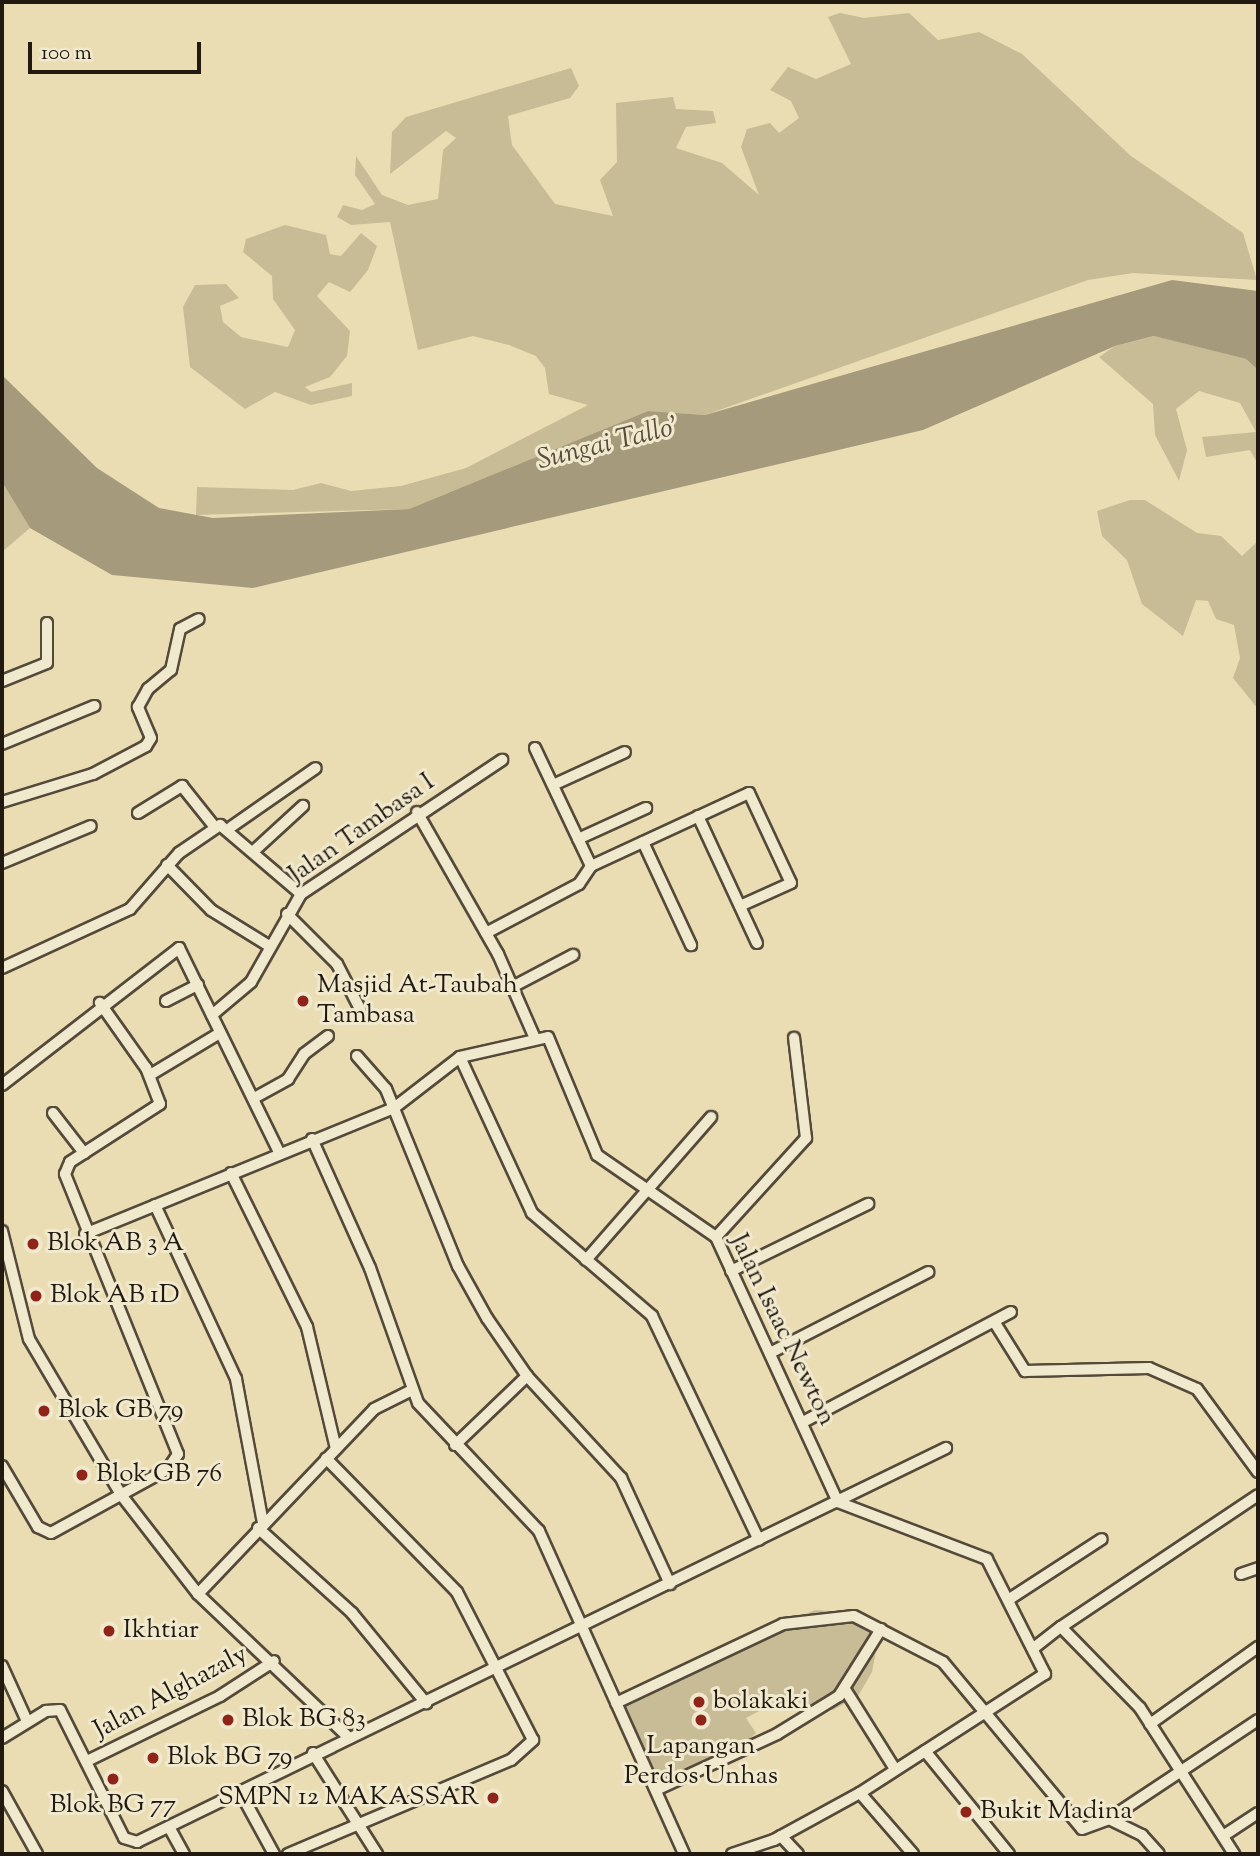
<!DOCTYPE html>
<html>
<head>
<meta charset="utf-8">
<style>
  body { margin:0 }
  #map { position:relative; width:1260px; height:1856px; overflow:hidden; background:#eaddb3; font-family:"Sorts Mill Goudy",serif }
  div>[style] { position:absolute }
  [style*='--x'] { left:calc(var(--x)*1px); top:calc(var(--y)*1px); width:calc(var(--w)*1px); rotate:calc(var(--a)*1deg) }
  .green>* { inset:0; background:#c8bc97 }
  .water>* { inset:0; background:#a69a7c }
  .roads { filter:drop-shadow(2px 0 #544a3a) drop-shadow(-2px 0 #544a3a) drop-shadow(0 2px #544a3a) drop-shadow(0 -2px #544a3a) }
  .street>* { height:10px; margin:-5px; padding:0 5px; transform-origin:5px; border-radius:5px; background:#f1e9ce }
  .dots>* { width:19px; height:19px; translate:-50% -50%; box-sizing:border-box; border:4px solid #f1e9ce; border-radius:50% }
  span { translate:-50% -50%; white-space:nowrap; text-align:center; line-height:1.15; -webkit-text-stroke:6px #f1e9ce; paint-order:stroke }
  .street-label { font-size:26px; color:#221911 }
  .poi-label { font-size:26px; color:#221911 }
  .left { translate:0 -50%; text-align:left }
  .right { translate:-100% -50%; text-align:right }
  .water-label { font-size:28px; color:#574d3c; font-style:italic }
  .frame { position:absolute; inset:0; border:4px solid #221911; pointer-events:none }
  .scale { position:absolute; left:28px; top:42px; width:173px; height:32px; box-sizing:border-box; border:4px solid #221911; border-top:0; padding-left:9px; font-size:21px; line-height:24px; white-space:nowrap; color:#221911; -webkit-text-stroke:5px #f1e9ce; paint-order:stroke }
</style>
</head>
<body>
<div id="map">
  <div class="green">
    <div style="clip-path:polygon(840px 13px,864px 18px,909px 13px,938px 40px,979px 32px,1022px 54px,1131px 156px,1243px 233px,1257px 280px,1133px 273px,1088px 280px,705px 415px,648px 411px,409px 509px,196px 515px,197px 487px,293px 490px,321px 483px,351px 491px,401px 486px,466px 468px,588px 405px,549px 394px,545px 368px,536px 356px,509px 345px,473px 336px,418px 350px,390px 222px,351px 225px,337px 217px,343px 205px,362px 210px,375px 204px,355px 175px,356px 156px,382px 195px,408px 205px,438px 199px,443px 150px,456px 138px,446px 131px,390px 174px,392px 132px,406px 117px,571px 68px,579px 86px,570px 98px,508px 116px,512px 145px,555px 204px,613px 216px,600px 180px,617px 162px,616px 103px,673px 97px,676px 109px,713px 111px,716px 123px,686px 127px,676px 148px,722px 163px,759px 195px,741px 147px,747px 129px,770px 123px,779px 133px,799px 118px,791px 101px,770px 90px,788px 67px,816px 79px,851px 64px,828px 17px)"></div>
    <div style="clip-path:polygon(285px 225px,326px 235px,330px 254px,341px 256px,361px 233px,377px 246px,368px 270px,350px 292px,329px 282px,317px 296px,350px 331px,347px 356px,330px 377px,305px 387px,311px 392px,352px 383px,352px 396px,311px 405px,275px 392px,245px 409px,190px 367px,183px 307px,195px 285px,226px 284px,239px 298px,220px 306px,223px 322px,241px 337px,288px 347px,295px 330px,273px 299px,272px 276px,243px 252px,246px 239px)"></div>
    <div style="clip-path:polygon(1155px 336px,1246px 359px,1258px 370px,1258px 464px,1250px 450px,1206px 457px,1202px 437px,1256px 432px,1240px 403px,1199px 391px,1176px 409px,1187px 450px,1179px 481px,1155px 435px,1153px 404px,1099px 357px,1115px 346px)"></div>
    <div style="clip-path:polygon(2px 482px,30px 528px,2px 552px)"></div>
    <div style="clip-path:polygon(1130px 500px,1145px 500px,1197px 533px,1221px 536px,1242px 556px,1258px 541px,1258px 709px,1233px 678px,1240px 658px,1234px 625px,1216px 619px,1208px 601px,1196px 600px,1183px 636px,1142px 604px,1127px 560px,1102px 536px,1097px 511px)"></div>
    <div style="clip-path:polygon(815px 1610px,850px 1612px,881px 1624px,872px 1672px,858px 1696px,833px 1710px,784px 1698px,746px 1718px,756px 1733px,720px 1768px,662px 1790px,618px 1694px)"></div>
  </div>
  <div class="water">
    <div style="clip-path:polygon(1172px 280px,1258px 291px,1258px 370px,1246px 359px,1154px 336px,1115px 346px,923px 430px,253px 588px,112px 575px,30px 528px,2px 482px,2px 375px,97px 468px,159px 508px,213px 518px,409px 509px,648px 411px,705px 415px)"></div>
  </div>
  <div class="roads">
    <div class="street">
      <div style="--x:2;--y:681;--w:48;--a:-21.8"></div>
      <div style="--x:47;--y:663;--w:40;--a:-90"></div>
      <div style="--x:2;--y:744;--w:100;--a:-22.4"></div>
      <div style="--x:535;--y:748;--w:131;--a:64.6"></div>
      <div style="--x:553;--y:785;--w:79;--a:-24.6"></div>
      <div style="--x:2;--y:802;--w:95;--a:-17.1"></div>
      <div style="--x:93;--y:774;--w:60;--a:-27.8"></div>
      <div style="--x:146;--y:746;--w:9;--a:-58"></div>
      <div style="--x:151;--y:738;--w:34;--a:-113"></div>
      <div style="--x:138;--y:707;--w:21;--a:-61"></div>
      <div style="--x:148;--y:689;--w:30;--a:-40"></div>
      <div style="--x:171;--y:670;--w:42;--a:-77.6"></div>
      <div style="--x:180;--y:629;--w:21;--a:-28"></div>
      <div style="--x:417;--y:812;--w:163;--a:60.3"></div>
      <div style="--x:498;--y:954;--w:90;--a:66.3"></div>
      <div style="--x:138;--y:813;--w:52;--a:-31.5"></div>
      <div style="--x:182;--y:786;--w:51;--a:51.3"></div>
      <div style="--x:698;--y:816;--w:140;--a:65.1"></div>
      <div style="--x:231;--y:827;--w:103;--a:-34.8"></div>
      <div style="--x:578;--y:839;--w:75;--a:-24.5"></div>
      <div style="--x:643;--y:842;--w:114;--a:65"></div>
      <div style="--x:256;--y:849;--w:64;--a:-42.5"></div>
      <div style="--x:2;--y:863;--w:96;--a:-22.6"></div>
      <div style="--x:167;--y:865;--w:63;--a:45.6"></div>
      <div style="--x:211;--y:910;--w:68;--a:31.8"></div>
      <div style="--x:287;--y:914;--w:71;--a:45"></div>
      <div style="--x:337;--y:964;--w:51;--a:62.9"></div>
      <div style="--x:486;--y:933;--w:105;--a:-27.8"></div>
      <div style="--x:579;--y:884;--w:22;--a:-56"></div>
      <div style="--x:591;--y:866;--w:174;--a:-24.8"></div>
      <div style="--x:749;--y:793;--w:99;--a:65"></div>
      <div style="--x:791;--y:883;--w:56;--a:155.7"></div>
      <div style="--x:2;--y:968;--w:141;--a:-24.7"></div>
      <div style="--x:130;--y:909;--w:74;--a:-48.8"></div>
      <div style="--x:179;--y:853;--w:50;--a:-34.3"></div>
      <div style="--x:220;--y:825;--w:106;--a:40.4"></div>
      <div style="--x:514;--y:986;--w:67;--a:-27.7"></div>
      <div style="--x:166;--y:1001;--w:36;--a:-27"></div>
      <div style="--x:212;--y:1015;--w:51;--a:-40.2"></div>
      <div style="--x:251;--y:982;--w:101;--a:-60.4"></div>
      <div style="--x:301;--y:894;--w:242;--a:-33.7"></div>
      <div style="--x:357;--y:1056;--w:44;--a:48.7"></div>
      <div style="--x:386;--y:1089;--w:191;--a:67.9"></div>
      <div style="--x:458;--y:1266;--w:60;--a:60.9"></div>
      <div style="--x:487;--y:1318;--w:70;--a:55.4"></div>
      <div style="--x:527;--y:1376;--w:139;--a:47.3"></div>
      <div style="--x:621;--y:1478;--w:117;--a:65.2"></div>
      <div style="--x:460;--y:1057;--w:172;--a:65.2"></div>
      <div style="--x:532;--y:1213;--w:158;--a:40.6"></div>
      <div style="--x:652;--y:1316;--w:248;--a:64.5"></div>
      <div style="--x:150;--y:1075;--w:82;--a:-31"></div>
      <div style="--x:2;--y:1085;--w:224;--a:-37.7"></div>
      <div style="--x:179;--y:948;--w:229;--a:63.9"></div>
      <div style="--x:256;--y:1097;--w:37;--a:-29"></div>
      <div style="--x:288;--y:1079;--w:30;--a:-57"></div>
      <div style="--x:304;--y:1054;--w:30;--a:-37"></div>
      <div style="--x:53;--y:1113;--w:51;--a:52.2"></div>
      <div style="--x:312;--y:1139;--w:141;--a:65.8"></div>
      <div style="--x:370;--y:1268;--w:143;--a:70.4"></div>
      <div style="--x:418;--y:1403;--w:176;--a:46.6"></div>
      <div style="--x:539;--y:1531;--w:354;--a:65.8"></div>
      <div style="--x:231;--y:1173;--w:172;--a:63.7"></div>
      <div style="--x:307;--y:1327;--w:125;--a:76.6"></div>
      <div style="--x:155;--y:1205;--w:192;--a:65"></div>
      <div style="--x:236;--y:1379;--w:147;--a:79.4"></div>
      <div style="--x:2;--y:1231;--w:111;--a:76"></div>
      <div style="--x:29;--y:1339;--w:182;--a:59.4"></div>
      <div style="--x:122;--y:1496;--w:124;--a:52.2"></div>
      <div style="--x:198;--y:1594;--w:209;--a:43.6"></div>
      <div style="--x:85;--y:1234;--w:334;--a:-22.2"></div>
      <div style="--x:394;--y:1108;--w:83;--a:-37.7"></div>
      <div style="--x:460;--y:1057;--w:90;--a:-12.8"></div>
      <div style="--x:548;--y:1037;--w:128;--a:67.4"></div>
      <div style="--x:597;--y:1155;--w:145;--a:34.6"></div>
      <div style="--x:716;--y:1237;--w:292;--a:65.3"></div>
      <div style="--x:716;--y:1237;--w:134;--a:-47.7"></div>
      <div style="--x:806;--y:1138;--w:101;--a:-96.8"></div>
      <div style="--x:586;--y:1260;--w:190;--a:-48.8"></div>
      <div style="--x:731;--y:1271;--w:153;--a:-26.1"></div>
      <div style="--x:995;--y:1323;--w:57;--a:58"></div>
      <div style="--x:1025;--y:1371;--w:124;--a:-1.4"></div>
      <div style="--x:1149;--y:1368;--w:52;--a:23.6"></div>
      <div style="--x:1197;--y:1389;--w:103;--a:53.7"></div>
      <div style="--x:770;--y:1353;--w:178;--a:-27.1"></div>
      <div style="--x:805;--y:1421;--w:233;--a:-27.9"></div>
      <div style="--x:455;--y:1445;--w:100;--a:-43.8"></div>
      <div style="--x:2;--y:1466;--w:71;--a:59.5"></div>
      <div style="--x:38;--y:1527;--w:14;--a:25"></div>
      <div style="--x:51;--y:1533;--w:133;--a:-28.7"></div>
      <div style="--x:168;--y:1469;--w:18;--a:-56"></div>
      <div style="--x:178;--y:1454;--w:302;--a:-112"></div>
      <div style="--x:65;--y:1174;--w:13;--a:-67"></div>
      <div style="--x:70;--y:1162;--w:107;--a:-32.8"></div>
      <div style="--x:160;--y:1104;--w:39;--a:-111"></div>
      <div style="--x:146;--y:1068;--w:80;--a:-125.3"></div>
      <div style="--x:258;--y:1528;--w:127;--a:42.1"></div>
      <div style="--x:352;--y:1613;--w:117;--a:50.6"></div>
      <div style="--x:1241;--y:1574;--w:18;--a:-19"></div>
      <div style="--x:198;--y:1594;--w:255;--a:-46.4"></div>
      <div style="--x:374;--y:1409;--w:42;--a:-26.6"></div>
      <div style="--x:1011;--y:1598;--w:108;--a:-33"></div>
      <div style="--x:1061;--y:1627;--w:237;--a:-33.8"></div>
      <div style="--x:1035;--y:1647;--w:33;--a:-38"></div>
      <div style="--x:1061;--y:1627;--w:113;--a:45.7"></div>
      <div style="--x:1140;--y:1708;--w:174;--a:57.2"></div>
      <div style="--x:2;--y:1666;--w:60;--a:65.6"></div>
      <div style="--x:846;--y:1691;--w:92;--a:57.9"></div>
      <div style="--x:616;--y:1703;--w:185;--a:-25.3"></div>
      <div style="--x:783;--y:1624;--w:71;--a:-6.4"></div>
      <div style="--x:854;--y:1616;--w:100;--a:27.3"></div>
      <div style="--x:943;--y:1662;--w:217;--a:50.2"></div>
      <div style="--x:1082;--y:1829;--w:29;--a:-20"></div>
      <div style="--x:1109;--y:1819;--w:179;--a:-33.6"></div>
      <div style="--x:1150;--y:1724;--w:133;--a:-35.5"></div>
      <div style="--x:2;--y:1738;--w:52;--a:-31.5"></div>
      <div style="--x:46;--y:1711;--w:14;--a:-4"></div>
      <div style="--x:60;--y:1710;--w:143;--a:63.4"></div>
      <div style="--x:124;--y:1838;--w:14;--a:17"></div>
      <div style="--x:137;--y:1842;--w:900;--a:-25.97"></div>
      <div style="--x:925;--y:1751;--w:133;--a:50.8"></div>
      <div style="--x:313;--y:1753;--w:120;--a:57.6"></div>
      <div style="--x:87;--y:1761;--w:148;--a:-26"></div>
      <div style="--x:220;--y:1696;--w:64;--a:-32.9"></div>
      <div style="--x:239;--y:1790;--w:73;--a:61.3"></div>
      <div style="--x:656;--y:1790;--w:133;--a:-24.8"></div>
      <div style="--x:777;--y:1734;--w:73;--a:-31.5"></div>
      <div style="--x:839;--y:1696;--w:79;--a:-57.9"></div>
      <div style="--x:2;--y:1791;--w:72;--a:60.9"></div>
      <div style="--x:860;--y:1793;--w:81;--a:49"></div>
      <div style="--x:1109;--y:1819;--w:37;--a:26"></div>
      <div style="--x:1142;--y:1835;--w:25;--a:48"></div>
      <div style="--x:169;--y:1827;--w:31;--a:61"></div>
      <div style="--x:781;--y:1836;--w:25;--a:47"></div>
      <div style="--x:1223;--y:1836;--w:42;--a:-33.3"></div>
      <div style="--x:288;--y:1854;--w:242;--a:-22.9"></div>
      <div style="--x:511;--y:1760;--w:30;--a:-42"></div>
      <div style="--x:533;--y:1740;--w:166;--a:-117.2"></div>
      <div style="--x:457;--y:1592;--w:187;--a:-134.4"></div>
      <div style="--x:732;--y:1854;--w:44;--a:-18.4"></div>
      <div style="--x:774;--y:1840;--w:98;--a:-28.7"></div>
      <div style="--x:860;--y:1793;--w:220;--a:-32.8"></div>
      <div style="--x:1045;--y:1674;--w:129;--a:-116.8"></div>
      <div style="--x:987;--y:1559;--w:160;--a:-159.1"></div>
    </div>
  </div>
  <div class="dots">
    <div style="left:303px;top:1001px;background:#8f2418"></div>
    <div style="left:33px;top:1244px;background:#8f2418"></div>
    <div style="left:36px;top:1296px;background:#8f2418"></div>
    <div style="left:44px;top:1411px;background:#8f2418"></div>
    <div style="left:82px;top:1475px;background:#8f2418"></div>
    <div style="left:109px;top:1631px;background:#8f2418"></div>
    <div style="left:699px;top:1702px;background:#8f2418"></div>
    <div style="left:228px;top:1720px;background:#8f2418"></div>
    <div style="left:701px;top:1720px;background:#8f2418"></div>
    <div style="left:153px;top:1758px;background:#8f2418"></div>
    <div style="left:113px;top:1779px;background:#8f2418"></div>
    <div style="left:493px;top:1798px;background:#8f2418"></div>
    <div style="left:966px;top:1812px;background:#8f2418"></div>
  </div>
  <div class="street-label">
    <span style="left:362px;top:829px;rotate:-35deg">Jalan Tambasa I</span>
    <span style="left:782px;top:1330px;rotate:64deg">Jalan Isaac Newton</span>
    <span style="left:171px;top:1693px;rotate:-28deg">Jalan Alghazaly</span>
  </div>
  <div class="poi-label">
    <span class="left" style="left:317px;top:1001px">Masjid At-Taubah<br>Tambasa</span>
    <span class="left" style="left:47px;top:1244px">Blok AB 3 A</span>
    <span class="left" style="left:50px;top:1296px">Blok AB 1D</span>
    <span class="left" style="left:58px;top:1411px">Blok GB 79</span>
    <span class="left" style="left:96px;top:1475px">Blok GB 76</span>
    <span class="left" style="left:123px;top:1631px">Ikhtiar</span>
    <span class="left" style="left:713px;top:1702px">bolakaki</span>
    <span class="left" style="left:242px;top:1720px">Blok BG 83</span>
    <span style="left:701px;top:1762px">Lapangan<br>Perdos Unhas</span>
    <span class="left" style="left:167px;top:1758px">Blok BG 79</span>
    <span class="right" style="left:479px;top:1798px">SMPN 12 MAKASSAR</span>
    <span style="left:113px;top:1806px">Blok BG 77</span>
    <span class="left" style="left:980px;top:1812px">Bukit Madina</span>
  </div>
  <div class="water-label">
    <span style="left:608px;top:444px;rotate:-14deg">Sungai Tallo'</span>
  </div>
  <div class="frame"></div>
  <div class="scale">100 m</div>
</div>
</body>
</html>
